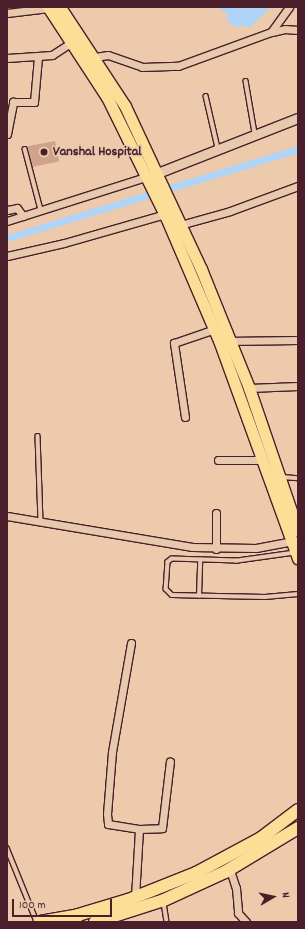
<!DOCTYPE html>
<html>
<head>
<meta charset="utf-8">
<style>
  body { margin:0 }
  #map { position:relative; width:305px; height:929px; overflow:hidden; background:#edcaac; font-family:Dekko,sans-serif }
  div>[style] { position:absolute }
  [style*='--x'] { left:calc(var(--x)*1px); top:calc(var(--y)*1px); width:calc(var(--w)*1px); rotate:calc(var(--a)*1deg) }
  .water>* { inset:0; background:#aed4f8 }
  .canal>* { height:7px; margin:-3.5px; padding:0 3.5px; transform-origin:3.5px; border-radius:3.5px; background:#aed4f8 }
  .building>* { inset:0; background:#d0a18b; transform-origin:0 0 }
  .roads { filter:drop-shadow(1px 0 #4a1f2b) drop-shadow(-1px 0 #4a1f2b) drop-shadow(0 1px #4a1f2b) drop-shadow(0 -1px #4a1f2b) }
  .service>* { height:3.5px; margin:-1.75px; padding:0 1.75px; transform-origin:1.75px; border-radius:1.75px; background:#e7caae }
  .minor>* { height:7px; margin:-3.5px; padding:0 3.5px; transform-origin:3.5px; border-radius:3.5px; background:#e7caae }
  .tertiary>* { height:9px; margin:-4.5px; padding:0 4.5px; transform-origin:4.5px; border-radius:4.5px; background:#e7caae }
  .primary>* { height:11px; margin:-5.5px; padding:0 5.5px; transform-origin:5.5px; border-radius:5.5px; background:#fcde96 }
  .trunk>* { height:12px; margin:-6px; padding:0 6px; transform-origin:6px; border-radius:6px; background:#fcde96 }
  .dots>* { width:11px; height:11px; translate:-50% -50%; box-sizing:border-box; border:2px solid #e7caae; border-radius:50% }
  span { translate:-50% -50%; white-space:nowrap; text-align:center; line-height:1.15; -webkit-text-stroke:3px #e7caae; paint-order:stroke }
  .poi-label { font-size:14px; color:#4a1f2b; font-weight:700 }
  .left { translate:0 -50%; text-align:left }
  .frame { position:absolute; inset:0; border:8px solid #4a1f2b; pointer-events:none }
  .north { position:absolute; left:253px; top:877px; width:40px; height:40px; -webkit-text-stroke:3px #e7caae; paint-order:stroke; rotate:81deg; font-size:11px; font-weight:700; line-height:16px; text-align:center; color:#4a1f2b }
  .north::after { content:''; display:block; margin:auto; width:14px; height:18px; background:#4a1f2b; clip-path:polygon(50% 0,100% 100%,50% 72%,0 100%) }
  .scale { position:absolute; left:12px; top:899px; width:100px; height:18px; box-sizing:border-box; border:2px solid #4a1f2b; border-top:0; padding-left:5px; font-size:12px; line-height:14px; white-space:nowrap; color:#4a1f2b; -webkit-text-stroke:3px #e7caae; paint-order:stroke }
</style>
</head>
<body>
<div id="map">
  <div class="water">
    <div style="clip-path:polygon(216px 7px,271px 7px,249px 28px,242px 25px,238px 28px,227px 21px,227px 13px)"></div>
  </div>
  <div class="canal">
    <div style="--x:7;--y:238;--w:304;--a:-17"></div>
  </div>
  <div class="building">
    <div style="left:55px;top:141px;width:21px;height:28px;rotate:79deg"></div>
  </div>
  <div class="roads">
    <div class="service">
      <div style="--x:246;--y:81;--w:53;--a:80.2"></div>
      <div style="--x:206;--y:96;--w:53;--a:77"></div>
      <div style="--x:25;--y:149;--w:63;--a:75.3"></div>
      <div style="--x:38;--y:436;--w:85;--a:88"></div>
      <div style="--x:282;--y:477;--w:16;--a:4"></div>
      <div style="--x:295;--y:553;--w:59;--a:172.1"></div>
      <div style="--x:237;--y:561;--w:65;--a:-178.2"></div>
      <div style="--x:172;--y:559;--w:5;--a:143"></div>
      <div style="--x:168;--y:562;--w:27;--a:94"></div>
      <div style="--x:166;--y:589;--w:8;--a:45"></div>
      <div style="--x:172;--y:595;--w:93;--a:1.2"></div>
      <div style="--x:265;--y:597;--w:33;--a:-5"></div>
      <div style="--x:199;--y:596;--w:36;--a:-88"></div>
      <div style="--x:7;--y:848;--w:80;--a:67.9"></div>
      <div style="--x:164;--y:903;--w:19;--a:81"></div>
    </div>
    <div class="minor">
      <div style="--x:7;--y:13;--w:42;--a:-6.8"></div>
      <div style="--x:272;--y:32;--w:13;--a:-13"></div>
      <div style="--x:285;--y:29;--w:13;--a:4"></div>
      <div style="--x:95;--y:57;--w:13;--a:-9"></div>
      <div style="--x:108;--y:55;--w:36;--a:19"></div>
      <div style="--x:142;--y:67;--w:36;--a:-2"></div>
      <div style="--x:178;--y:66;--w:99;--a:-20.1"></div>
      <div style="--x:271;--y:32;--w:31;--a:-54"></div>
      <div style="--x:7;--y:58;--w:45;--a:-3.8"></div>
      <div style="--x:52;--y:55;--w:24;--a:-33"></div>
      <div style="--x:7;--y:134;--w:33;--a:-79"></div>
      <div style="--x:13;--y:102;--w:21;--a:0"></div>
      <div style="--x:34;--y:102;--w:45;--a:-84.9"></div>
      <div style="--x:7;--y:210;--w:10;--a:-11"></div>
      <div style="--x:17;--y:208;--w:10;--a:53"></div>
      <div style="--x:7;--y:221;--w:149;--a:-17.6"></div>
      <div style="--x:180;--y:225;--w:52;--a:-15.6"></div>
      <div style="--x:230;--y:211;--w:72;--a:-20.2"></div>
      <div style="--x:7;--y:256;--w:58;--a:-12.8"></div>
      <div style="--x:64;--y:243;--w:105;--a:-16"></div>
      <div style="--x:226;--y:341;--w:72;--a:-0.8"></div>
      <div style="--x:249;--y:388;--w:49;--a:-2.3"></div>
      <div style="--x:185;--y:417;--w:75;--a:-98.5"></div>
      <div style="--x:174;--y:343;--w:43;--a:-18.9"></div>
      <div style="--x:218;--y:460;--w:45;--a:0"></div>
      <div style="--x:216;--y:513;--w:36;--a:90"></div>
      <div style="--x:7;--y:516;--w:188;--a:9.5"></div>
      <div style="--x:192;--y:547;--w:64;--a:0.9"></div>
      <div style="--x:256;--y:548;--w:43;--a:-10.8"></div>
      <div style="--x:131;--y:643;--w:111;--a:99.9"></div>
      <div style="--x:112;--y:752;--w:62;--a:94.6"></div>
      <div style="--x:107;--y:814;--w:10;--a:84"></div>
      <div style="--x:108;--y:824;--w:31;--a:9"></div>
      <div style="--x:139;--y:829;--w:23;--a:-2"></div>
      <div style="--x:162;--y:828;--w:67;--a:-83.2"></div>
      <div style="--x:230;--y:870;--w:19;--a:72"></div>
      <div style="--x:236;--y:888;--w:25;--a:85"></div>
      <div style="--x:238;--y:913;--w:12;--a:48"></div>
      <div style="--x:135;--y:897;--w:68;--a:-86.6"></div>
    </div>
    <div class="tertiary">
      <div style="--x:155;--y:174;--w:154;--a:-21.4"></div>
    </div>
    <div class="primary">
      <div style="--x:48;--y:7;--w:108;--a:56.8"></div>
      <div style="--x:107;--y:97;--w:134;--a:63.8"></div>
      <div style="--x:166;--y:217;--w:137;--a:66.8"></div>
      <div style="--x:220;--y:343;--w:229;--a:70.1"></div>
      <div style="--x:60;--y:7;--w:118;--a:56.7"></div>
      <div style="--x:125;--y:106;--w:180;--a:65"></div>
      <div style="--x:201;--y:269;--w:128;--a:68"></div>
      <div style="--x:249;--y:388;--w:151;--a:71.1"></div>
    </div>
    <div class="trunk">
      <div style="--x:40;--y:922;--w:39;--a:-10"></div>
      <div style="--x:78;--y:915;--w:52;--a:-16.7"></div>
      <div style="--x:128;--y:900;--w:73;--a:-21.7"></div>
      <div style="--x:196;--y:873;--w:74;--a:-28.3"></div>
      <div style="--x:261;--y:838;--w:46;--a:-37.1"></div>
      <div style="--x:95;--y:922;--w:72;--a:-17.7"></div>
      <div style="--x:164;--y:900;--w:67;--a:-24.7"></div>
      <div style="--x:225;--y:872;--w:85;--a:-31.1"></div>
    </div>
  </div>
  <div class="dots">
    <div style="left:44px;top:152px;background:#4a1f2b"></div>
  </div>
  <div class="poi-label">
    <span class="left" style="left:53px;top:152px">Vanshal Hospital</span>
  </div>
  <div class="frame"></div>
  <div class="north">N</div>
  <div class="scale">100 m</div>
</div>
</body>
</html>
